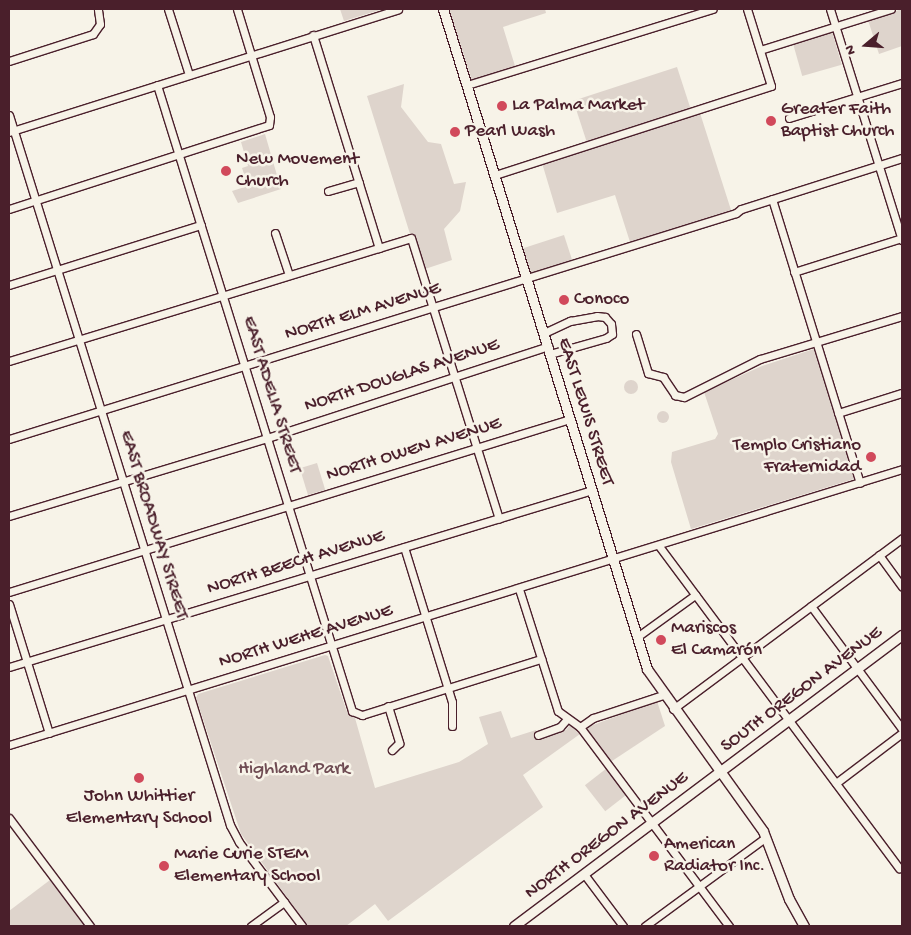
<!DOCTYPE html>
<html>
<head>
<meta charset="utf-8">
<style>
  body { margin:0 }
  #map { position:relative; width:911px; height:935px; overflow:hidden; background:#f7f3e8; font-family:"Gochi Hand",sans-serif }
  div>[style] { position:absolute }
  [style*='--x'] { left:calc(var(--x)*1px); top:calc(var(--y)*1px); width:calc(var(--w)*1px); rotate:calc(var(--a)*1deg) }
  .green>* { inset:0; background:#ded4cc; transform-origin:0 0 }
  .round { border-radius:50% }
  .roads { filter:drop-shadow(1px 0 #4a1f2b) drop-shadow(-1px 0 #4a1f2b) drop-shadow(0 1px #4a1f2b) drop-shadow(0 -1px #4a1f2b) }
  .minor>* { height:7px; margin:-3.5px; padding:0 3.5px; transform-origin:3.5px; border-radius:3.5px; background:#f7f3e8 }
  .major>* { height:9px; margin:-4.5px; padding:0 4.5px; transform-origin:4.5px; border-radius:4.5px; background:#f7f3e8 }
  .dots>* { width:14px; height:14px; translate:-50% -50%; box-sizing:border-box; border:2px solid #f7f3e8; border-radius:50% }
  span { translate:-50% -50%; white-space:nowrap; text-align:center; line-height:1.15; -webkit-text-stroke:5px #f7f3e8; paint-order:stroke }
  .poi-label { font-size:19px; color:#4a1f2b }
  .left { translate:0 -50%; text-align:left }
  .right { translate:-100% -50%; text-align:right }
  .street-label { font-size:19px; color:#4a1f2b }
  .park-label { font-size:19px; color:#6f4c53 }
  .frame { position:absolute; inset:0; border:10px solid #4a1f2b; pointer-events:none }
  .north { position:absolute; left:841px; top:20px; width:50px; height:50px; -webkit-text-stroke:4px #f7f3e8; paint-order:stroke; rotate:252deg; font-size:14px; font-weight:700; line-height:20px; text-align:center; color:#4a1f2b }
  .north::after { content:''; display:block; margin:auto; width:18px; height:22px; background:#4a1f2b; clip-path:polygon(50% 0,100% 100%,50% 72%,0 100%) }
</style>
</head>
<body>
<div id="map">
  <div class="green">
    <div style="clip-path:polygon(340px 9px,383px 9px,344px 21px)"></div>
    <div style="clip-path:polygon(449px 9px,545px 9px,546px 13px,503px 27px,515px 66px,472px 81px)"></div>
    <div style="clip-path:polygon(902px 9px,902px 46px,879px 54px,868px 20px)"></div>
    <div style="left:832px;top:31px;width:35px;height:41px;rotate:74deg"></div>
    <div style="left:677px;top:67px;width:45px;height:109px;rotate:72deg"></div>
    <div style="clip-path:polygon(404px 84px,401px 107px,428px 142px,441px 144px,454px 184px,466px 182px,460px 211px,444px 229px,452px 260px,425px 269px,414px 233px,410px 234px,367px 96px)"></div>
    <div style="clip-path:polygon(700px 113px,731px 210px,630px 242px,615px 195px,557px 213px,542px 163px)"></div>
    <div style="clip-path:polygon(265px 134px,281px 189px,238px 203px,232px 191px,248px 186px,242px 168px,248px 166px,241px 142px)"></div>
    <div style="left:564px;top:235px;width:26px;height:43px;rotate:72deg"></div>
    <div style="clip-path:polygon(814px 349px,854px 479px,691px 529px,671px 462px,672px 452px,715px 439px,718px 434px,704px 392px,762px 366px)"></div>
    <div class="round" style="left:624px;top:380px;width:14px;height:14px"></div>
    <div class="round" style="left:657px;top:411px;width:12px;height:12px"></div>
    <div style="left:317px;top:463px;width:28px;height:18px;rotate:73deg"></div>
    <div style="clip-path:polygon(325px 655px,328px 656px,347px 712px,355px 718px,375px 788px,459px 762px,488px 744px,479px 717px,501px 711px,511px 738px,536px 730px,538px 739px,566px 730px,570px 725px,580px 734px,523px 775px,543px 807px,388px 921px,375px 904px,346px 926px,308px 926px,241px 834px,196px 698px,198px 694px)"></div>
    <div style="clip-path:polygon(657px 701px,665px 726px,609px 763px,588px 734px,588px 727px)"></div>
    <div style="left:607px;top:768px;width:33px;height:28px;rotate:52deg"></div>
    <div style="clip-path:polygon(50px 880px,85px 926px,9px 926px,9px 911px)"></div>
  </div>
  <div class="roads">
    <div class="minor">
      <div style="--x:168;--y:9;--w:69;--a:72.3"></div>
      <div style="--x:830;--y:9;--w:242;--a:72.7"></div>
      <div style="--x:313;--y:35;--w:223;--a:72.8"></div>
      <div style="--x:760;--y:50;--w:137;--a:-17.4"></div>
      <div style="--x:9;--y:61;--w:88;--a:-17.8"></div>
      <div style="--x:93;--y:34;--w:12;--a:-55"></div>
      <div style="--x:100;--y:24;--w:15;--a:-98"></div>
      <div style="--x:157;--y:85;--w:656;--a:72.7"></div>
      <div style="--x:352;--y:711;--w:11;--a:22"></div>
      <div style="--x:362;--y:715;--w:188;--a:-17.4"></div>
      <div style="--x:467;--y:85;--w:257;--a:-17.2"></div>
      <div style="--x:9;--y:115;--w:744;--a:72.71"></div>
      <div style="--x:230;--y:825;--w:19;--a:62"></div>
      <div style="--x:239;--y:842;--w:105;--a:53.1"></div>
      <div style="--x:789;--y:118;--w:118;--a:-17.2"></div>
      <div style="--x:9;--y:132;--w:408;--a:-17.5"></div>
      <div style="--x:495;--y:175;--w:290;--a:-17.9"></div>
      <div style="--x:771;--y:86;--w:81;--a:-107.3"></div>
      <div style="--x:328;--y:191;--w:32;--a:-16"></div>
      <div style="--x:772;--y:199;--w:297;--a:72.8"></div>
      <div style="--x:9;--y:209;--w:273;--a:-17.9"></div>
      <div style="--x:269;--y:125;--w:8;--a:-83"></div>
      <div style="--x:270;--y:117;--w:113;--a:-107"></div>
      <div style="--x:275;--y:233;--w:44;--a:71.6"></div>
      <div style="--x:794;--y:272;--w:113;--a:-17.5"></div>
      <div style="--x:9;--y:285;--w:201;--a:-17.4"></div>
      <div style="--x:544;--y:333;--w:29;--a:-25"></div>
      <div style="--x:570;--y:321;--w:27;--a:-10"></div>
      <div style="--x:597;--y:316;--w:8;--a:7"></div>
      <div style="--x:605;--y:317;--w:9;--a:49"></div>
      <div style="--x:611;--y:324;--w:10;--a:84"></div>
      <div style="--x:612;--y:334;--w:7;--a:146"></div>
      <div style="--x:606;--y:338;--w:58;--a:164.1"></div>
      <div style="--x:636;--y:334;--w:41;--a:72.9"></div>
      <div style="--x:648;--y:373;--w:16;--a:15"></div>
      <div style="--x:663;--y:377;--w:22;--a:56"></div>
      <div style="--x:675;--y:395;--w:9;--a:13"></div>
      <div style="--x:684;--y:397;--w:85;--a:-26.6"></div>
      <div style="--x:760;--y:359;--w:148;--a:-16.8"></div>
      <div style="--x:9;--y:361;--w:420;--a:-17"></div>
      <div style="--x:411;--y:238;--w:294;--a:72.6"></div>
      <div style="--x:838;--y:413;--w:67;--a:-17.4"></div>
      <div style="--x:9;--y:439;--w:761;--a:-17.27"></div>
      <div style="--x:736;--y:213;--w:6;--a:-39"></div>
      <div style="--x:741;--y:209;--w:169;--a:-17.6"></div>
      <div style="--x:9;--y:516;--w:270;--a:-16.8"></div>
      <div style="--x:267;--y:438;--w:296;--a:-18.1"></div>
      <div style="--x:659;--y:546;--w:402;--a:53.3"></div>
      <div style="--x:404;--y:547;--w:162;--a:72.8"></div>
      <div style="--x:452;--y:702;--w:24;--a:90"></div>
      <div style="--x:879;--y:555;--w:39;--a:54"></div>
      <div style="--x:519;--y:589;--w:128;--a:72.3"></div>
      <div style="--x:558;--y:711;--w:27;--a:36"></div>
      <div style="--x:580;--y:727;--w:249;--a:53.2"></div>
      <div style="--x:9;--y:592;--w:587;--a:-17.14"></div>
      <div style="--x:9;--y:604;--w:135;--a:72.8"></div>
      <div style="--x:811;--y:606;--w:153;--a:53.5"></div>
      <div style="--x:637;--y:637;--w:72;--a:-35.9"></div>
      <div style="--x:9;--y:667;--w:609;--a:-16.89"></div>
      <div style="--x:388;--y:706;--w:39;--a:73"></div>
      <div style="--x:399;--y:743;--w:10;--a:135"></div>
      <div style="--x:673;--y:709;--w:286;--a:-36.7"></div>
      <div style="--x:580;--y:727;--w:16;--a:-35"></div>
      <div style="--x:593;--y:718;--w:74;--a:-18.2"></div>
      <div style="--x:538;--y:735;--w:23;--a:-20"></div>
      <div style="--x:560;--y:727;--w:11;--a:-49"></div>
      <div style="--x:9;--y:745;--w:935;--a:-17.17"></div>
      <div style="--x:836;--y:783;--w:83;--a:-37.1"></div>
      <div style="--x:9;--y:818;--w:135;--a:53.1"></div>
      <div style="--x:584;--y:874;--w:65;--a:53.1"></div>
      <div style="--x:251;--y:926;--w:41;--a:-36"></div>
      <div style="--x:645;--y:926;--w:150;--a:-36.3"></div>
    </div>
    <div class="major">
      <div style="--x:443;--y:9;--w:691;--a:72.82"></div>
      <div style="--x:647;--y:669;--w:199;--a:54.4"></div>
      <div style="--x:763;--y:831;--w:73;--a:69.1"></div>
      <div style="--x:789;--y:899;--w:31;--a:61"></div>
      <div style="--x:514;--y:926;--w:485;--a:-36.9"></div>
    </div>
  </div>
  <div class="dots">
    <div style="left:502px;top:106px;background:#d1495b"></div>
    <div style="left:771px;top:121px;background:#d1495b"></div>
    <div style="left:455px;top:132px;background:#d1495b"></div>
    <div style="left:226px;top:171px;background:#d1495b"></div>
    <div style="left:564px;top:300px;background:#d1495b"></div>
    <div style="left:871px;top:457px;background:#d1495b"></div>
    <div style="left:661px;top:640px;background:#d1495b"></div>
    <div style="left:139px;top:778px;background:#d1495b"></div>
    <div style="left:654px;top:856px;background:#d1495b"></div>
    <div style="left:164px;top:866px;background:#d1495b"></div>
  </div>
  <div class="poi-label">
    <span class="left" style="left:512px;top:106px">La Palma Market</span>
    <span class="left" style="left:781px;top:121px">Greater Faith<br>Baptist Church</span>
    <span class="left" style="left:465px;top:132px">Pearl Wash</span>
    <span class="left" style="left:236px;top:171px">New Movement<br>Church</span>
    <span class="left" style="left:574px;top:300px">Conoco</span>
    <span class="right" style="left:861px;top:457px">Templo Cristiano<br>Fraternidad</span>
    <span class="left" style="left:671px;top:640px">Mariscos<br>El Camarón</span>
    <span style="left:139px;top:808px">John Whittier<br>Elementary School</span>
    <span class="left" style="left:664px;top:856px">American<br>Radiator Inc.</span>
    <span class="left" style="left:174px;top:866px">Marie Curie STEM<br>Elementary School</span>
  </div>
  <div class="street-label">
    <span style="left:363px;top:312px;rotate:-17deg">NORTH ELM AVENUE</span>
    <span style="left:402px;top:376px;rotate:-18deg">NORTH DOUGLAS AVENUE</span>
    <span style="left:271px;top:395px;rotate:73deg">EAST ADELIA STREET</span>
    <span style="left:585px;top:412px;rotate:73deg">EAST LEWIS STREET</span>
    <span style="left:414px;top:450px;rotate:-17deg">NORTH OWEN AVENUE</span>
    <span style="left:153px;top:525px;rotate:73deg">EAST BROADWAY STREET</span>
    <span style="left:296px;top:563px;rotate:-17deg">NORTH BEECH AVENUE</span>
    <span style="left:306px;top:637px;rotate:-17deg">NORTH WEHE AVENUE</span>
    <span style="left:802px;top:690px;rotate:-37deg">SOUTH OREGON AVENUE</span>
    <span style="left:607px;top:836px;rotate:-37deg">NORTH OREGON AVENUE</span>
  </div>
  <div class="park-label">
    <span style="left:294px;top:770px">Highland Park</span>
  </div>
  <div class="frame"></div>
  <div class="north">N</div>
</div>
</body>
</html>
